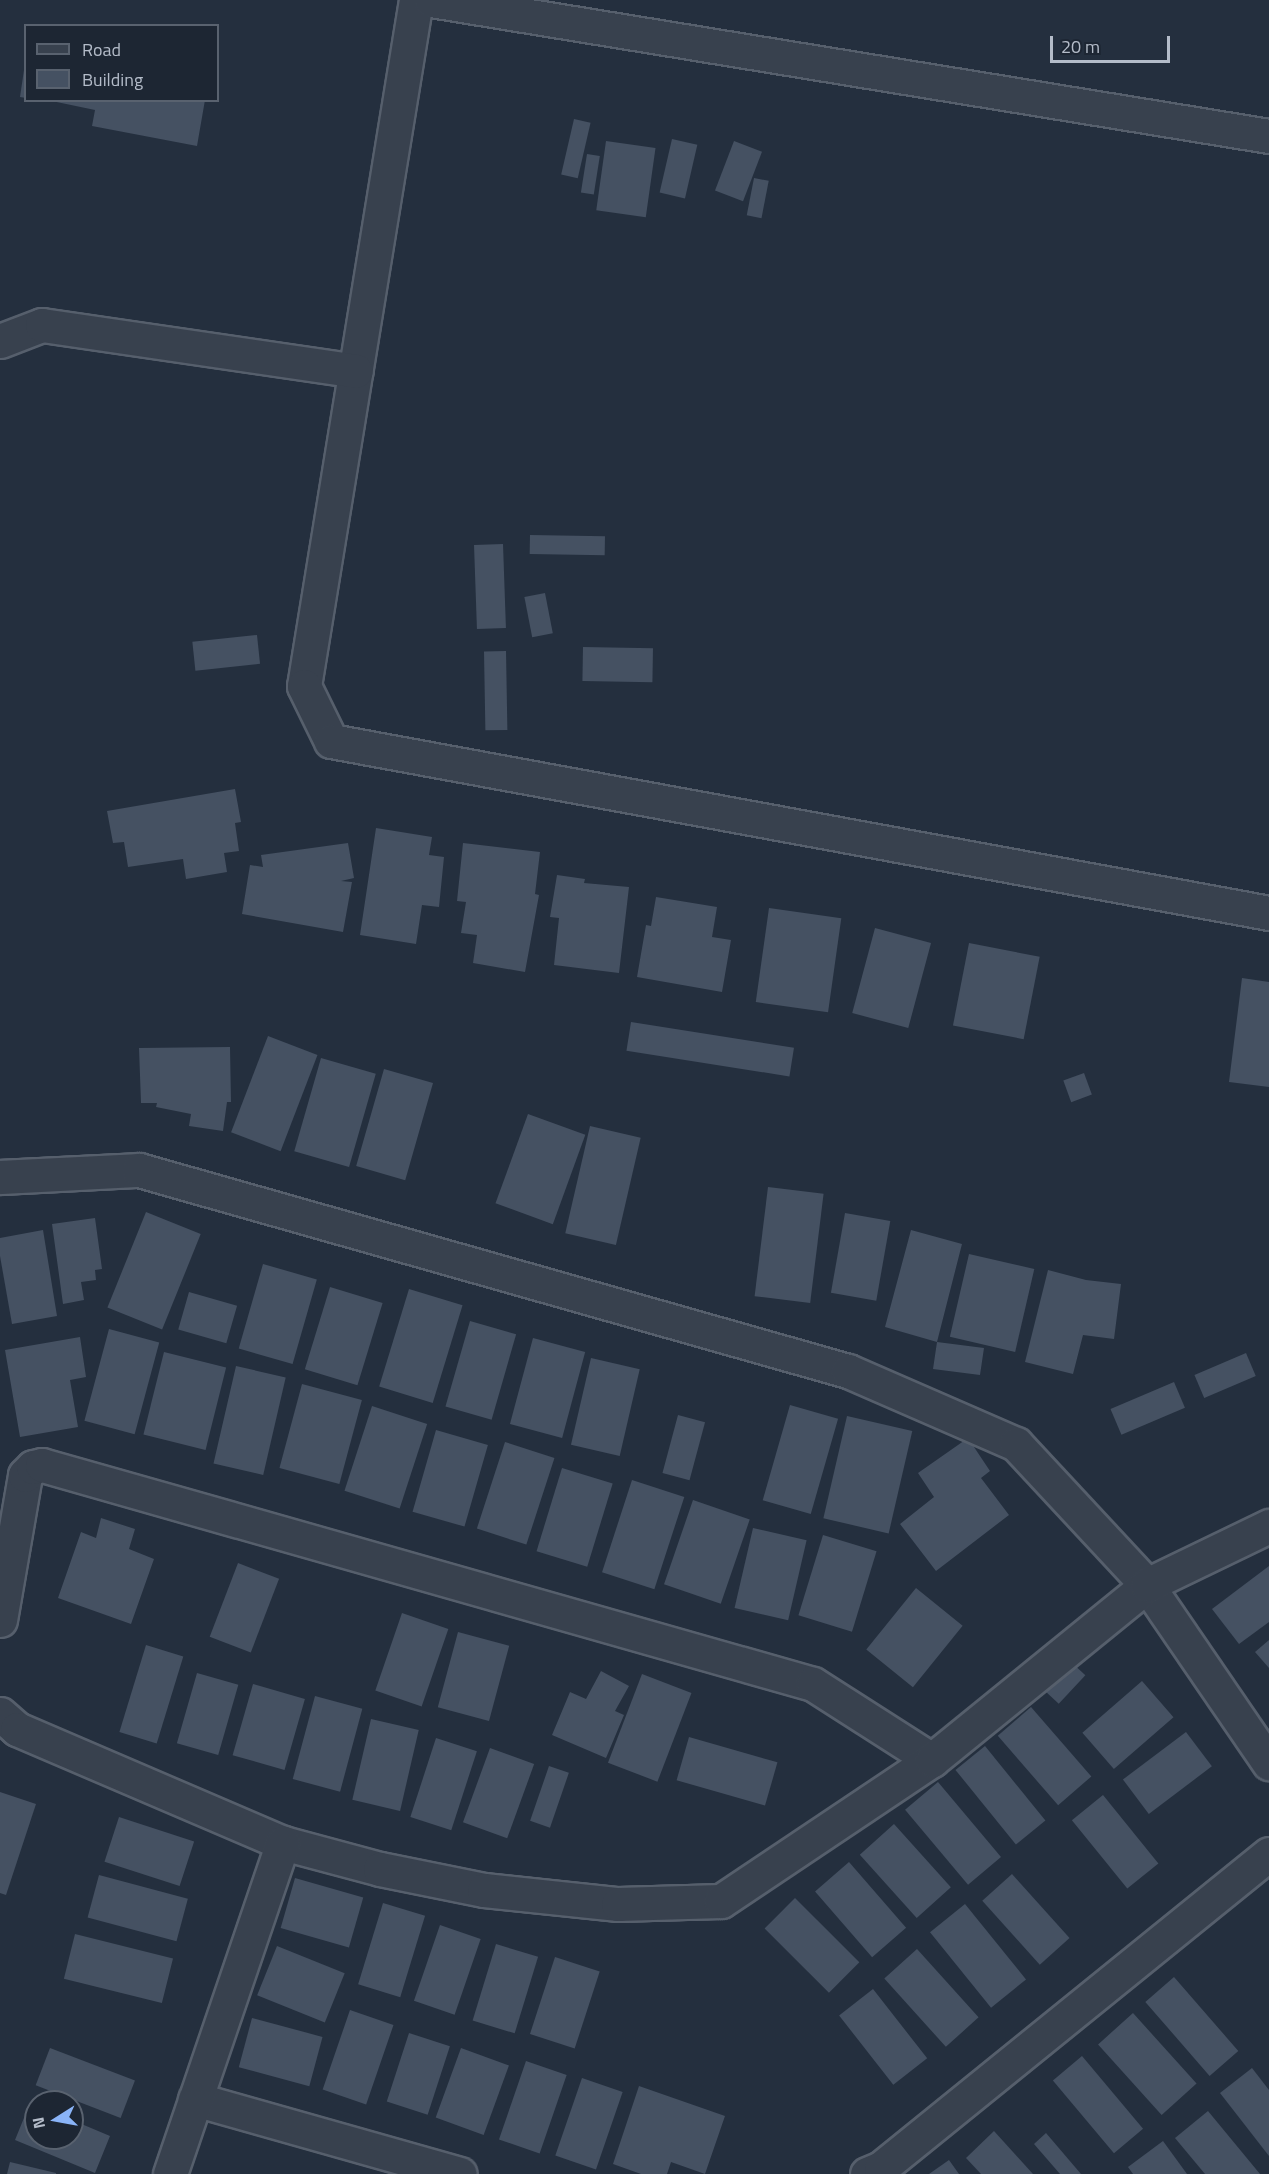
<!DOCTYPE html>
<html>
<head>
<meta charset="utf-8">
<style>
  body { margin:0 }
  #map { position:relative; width:1269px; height:2174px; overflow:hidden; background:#242f3e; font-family:"Titillium Web",sans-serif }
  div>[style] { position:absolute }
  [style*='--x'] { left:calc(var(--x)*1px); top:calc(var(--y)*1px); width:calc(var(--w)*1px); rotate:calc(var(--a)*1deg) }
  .building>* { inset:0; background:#455162; transform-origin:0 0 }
  .roads { filter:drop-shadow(2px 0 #565f6c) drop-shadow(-2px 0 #565f6c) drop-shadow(0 2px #565f6c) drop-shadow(0 -2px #565f6c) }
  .minor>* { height:33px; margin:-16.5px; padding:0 16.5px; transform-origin:16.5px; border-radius:16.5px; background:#38414e }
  span { translate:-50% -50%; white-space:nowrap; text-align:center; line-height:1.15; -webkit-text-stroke:4.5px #1d2633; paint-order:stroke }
  .legend { position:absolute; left:24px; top:24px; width:195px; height:78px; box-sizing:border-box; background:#1d2633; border:2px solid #59626f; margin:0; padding:8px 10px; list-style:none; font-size:18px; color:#b4bcc9 }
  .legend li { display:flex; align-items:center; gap:12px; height:30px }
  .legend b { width:30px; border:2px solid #59626f }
  .north { position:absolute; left:24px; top:2090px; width:60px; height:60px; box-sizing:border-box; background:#1d2633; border:2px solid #59626f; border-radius:50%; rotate:259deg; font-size:16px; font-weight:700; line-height:24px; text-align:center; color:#b4bcc9 }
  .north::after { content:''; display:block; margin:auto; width:21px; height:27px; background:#8ab4f8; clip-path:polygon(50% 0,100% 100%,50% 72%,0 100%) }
  .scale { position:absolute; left:1050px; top:36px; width:120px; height:27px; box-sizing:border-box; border:3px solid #b4bcc9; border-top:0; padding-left:8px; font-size:18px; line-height:21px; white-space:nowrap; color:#b4bcc9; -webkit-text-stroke:4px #1d2633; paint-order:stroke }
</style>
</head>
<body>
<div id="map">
  <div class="building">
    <div style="clip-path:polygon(24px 70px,26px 70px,26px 98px,20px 97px)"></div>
    <div style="clip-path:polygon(47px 100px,205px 100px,197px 146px,92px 126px,95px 110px)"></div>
    <div style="left:574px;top:119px;width:17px;height:57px;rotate:13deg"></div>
    <div style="left:672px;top:139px;width:26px;height:55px;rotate:13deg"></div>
    <div style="left:606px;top:141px;width:50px;height:70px;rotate:8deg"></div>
    <div style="left:734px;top:141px;width:30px;height:53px;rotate:21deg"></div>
    <div style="left:587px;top:154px;width:13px;height:39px;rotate:9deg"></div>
    <div style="left:754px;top:178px;width:15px;height:38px;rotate:11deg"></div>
    <div style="left:530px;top:535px;width:75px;height:19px;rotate:1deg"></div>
    <div style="left:503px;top:544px;width:84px;height:29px;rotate:88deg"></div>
    <div style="left:545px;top:593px;width:41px;height:21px;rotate:79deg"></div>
    <div style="left:257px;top:635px;width:29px;height:65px;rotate:84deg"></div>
    <div style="left:583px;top:647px;width:70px;height:34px;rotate:1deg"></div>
    <div style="left:506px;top:651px;width:79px;height:22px;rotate:89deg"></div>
    <div style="clip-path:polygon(235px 789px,241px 822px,235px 823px,239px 851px,224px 853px,227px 872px,186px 879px,183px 859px,128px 867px,124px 842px,113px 843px,107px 811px)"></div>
    <div style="clip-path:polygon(376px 828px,432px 837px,429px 855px,444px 857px,439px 907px,422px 905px,416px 944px,360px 935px)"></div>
    <div style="clip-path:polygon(348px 843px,354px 878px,341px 881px,352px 882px,343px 932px,242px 914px,250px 865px,263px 867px,261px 855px)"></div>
    <div style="clip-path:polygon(463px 843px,540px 852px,535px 894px,539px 895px,525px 972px,473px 963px,477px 935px,461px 933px,466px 902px,457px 901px)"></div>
    <div style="clip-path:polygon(557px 875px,585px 879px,584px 883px,629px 887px,619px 973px,554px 965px,559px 918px,550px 917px)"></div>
    <div style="clip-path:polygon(656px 897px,717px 907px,712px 937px,731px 940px,722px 992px,637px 977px,646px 925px,651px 926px)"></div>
    <div style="left:769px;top:908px;width:73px;height:95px;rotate:8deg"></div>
    <div style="left:875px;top:928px;width:58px;height:88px;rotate:15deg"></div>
    <div style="left:969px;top:943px;width:72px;height:84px;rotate:11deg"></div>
    <div style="clip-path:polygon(1242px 978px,1269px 982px,1269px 1087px,1229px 1082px)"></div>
    <div style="left:631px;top:1022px;width:165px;height:29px;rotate:9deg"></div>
    <div style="left:268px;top:1036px;width:53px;height:103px;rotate:21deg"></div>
    <div style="clip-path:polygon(230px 1047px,231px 1102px,227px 1102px,223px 1131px,189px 1126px,191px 1114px,156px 1107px,157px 1103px,141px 1103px,139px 1048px)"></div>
    <div style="left:321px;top:1058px;width:57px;height:97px;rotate:16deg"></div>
    <div style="left:384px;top:1069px;width:51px;height:101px;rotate:16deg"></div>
    <div style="left:1084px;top:1073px;width:23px;height:22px;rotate:70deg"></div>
    <div style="left:528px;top:1114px;width:61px;height:95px;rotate:20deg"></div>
    <div style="left:590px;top:1126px;width:52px;height:110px;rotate:13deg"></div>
    <div style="left:768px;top:1187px;width:56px;height:110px;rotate:7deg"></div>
    <div style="left:146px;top:1212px;width:59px;height:103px;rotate:22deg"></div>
    <div style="left:845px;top:1213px;width:46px;height:81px;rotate:10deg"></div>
    <div style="clip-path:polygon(95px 1218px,102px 1269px,95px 1270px,96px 1280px,81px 1282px,84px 1300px,63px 1304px,52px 1224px)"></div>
    <div style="clip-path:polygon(43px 1230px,57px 1316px,12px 1324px,0 1256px,0 1238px)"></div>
    <div style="clip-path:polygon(911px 1230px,962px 1244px,937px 1342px,984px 1348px,980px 1375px,933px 1369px,937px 1342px,885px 1327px)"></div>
    <div style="left:969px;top:1254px;width:67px;height:85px;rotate:13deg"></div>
    <div style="left:263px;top:1264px;width:56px;height:88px;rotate:16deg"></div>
    <div style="clip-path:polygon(1048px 1270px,1086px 1280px,1121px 1284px,1114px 1339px,1083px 1335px,1073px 1374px,1025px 1362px)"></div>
    <div style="left:330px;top:1287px;width:55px;height:86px;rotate:17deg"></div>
    <div style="left:409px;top:1289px;width:56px;height:102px;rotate:17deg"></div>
    <div style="left:189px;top:1292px;width:50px;height:39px;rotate:16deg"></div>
    <div style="left:470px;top:1321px;width:48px;height:89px;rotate:16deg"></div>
    <div style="left:109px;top:1329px;width:52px;height:95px;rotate:15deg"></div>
    <div style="clip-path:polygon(80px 1337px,86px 1377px,70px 1380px,78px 1427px,20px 1437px,5px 1350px)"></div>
    <div style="left:533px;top:1338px;width:54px;height:89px;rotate:15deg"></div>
    <div style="left:164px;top:1352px;width:64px;height:85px;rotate:14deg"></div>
    <div style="left:1246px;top:1353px;width:25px;height:56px;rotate:67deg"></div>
    <div style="left:591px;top:1358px;width:50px;height:89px;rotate:13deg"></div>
    <div style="left:236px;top:1366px;width:51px;height:100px;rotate:13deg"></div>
    <div style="left:1174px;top:1382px;width:28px;height:69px;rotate:67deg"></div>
    <div style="left:302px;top:1384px;width:62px;height:87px;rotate:15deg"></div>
    <div style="left:790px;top:1405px;width:50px;height:99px;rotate:16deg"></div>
    <div style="left:372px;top:1406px;width:58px;height:89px;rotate:18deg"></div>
    <div style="left:678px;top:1415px;width:28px;height:60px;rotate:15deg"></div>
    <div style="left:847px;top:1416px;width:67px;height:105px;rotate:13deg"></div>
    <div style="left:436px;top:1430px;width:54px;height:85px;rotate:16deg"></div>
    <div style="clip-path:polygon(968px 1438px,990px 1471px,981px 1478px,1009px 1515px,936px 1571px,900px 1524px,934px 1497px,918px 1473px)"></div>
    <div style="left:505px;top:1442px;width:52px;height:91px;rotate:18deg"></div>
    <div style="left:562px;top:1468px;width:53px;height:87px;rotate:17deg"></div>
    <div style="left:632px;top:1480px;width:55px;height:97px;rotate:18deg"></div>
    <div style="left:693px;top:1500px;width:60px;height:89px;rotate:19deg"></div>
    <div style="clip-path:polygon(101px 1518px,135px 1529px,129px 1549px,154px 1559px,131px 1624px,58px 1598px,81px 1532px,96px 1538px)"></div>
    <div style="left:753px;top:1528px;width:55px;height:82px;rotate:13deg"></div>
    <div style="left:823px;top:1535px;width:56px;height:84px;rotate:17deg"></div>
    <div style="left:238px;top:1563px;width:44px;height:79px;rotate:21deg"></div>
    <div style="clip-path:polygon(1269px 1566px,1269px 1622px,1239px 1644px,1212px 1609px)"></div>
    <div style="left:916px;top:1588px;width:60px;height:79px;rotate:39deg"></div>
    <div style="left:402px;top:1613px;width:49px;height:82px;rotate:19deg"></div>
    <div style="left:458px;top:1632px;width:53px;height:78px;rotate:15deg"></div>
    <div style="clip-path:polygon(1269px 1640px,1269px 1668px,1255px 1652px)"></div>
    <div style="left:146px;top:1645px;width:39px;height:91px;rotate:17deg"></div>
    <div style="left:1070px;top:1661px;width:21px;height:39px;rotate:43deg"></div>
    <div style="clip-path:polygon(601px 1671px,629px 1686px,615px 1711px,624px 1715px,606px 1758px,552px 1735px,570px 1692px,586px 1699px)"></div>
    <div style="left:197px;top:1673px;width:43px;height:73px;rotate:16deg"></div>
    <div style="left:642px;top:1674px;width:53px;height:95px;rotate:21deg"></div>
    <div style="left:1142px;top:1681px;width:48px;height:79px;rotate:49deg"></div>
    <div style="left:253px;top:1684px;width:54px;height:74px;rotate:16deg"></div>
    <div style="left:315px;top:1696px;width:49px;height:86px;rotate:15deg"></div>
    <div style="left:1031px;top:1707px;width:92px;height:44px;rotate:49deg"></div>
    <div style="left:371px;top:1719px;width:49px;height:83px;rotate:13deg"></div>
    <div style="left:1186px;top:1732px;width:43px;height:79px;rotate:53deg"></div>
    <div style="left:689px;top:1737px;width:92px;height:45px;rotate:16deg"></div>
    <div style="left:436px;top:1738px;width:43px;height:83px;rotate:18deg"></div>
    <div style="left:985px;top:1746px;width:96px;height:38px;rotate:51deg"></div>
    <div style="left:490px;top:1748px;width:47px;height:79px;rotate:20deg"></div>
    <div style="left:549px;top:1766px;width:21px;height:58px;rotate:19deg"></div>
    <div style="left:938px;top:1782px;width:98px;height:43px;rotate:50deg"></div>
    <div style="clip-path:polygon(0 1792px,36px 1804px,6px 1895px,0 1893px)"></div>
    <div style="left:1103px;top:1795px;width:88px;height:40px;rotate:51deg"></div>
    <div style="left:119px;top:1817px;width:79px;height:47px;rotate:18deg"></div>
    <div style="left:894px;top:1824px;width:85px;height:46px;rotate:48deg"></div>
    <div style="left:849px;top:1862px;width:87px;height:45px;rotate:49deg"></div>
    <div style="left:1012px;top:1874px;width:86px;height:40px;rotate:48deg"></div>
    <div style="left:99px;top:1875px;width:92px;height:44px;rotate:15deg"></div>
    <div style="left:295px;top:1878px;width:71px;height:52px;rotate:16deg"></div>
    <div style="left:795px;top:1898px;width:91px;height:43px;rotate:45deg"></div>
    <div style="left:383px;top:1903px;width:44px;height:85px;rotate:17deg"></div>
    <div style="left:965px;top:1904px;width:97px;height:45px;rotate:51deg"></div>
    <div style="left:440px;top:1925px;width:43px;height:80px;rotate:19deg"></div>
    <div style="left:75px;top:1934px;width:101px;height:46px;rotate:14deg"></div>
    <div style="left:496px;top:1944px;width:44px;height:80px;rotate:17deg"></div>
    <div style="left:277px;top:1946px;width:73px;height:53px;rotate:22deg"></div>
    <div style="left:917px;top:1949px;width:92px;height:44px;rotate:48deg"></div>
    <div style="left:555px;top:1957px;width:47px;height:81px;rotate:18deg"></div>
    <div style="left:1174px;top:1977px;width:98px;height:38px;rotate:49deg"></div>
    <div style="left:873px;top:1989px;width:88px;height:43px;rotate:52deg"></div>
    <div style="left:350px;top:2010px;width:46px;height:84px;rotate:19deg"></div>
    <div style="left:1133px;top:2013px;width:95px;height:47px;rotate:48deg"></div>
    <div style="left:252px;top:2018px;width:73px;height:51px;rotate:15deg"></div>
    <div style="left:409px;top:2033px;width:43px;height:72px;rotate:18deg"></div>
    <div style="left:50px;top:2048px;width:91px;height:40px;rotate:21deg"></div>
    <div style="left:461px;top:2048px;width:51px;height:74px;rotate:20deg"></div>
    <div style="left:1082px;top:2056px;width:95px;height:38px;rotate:50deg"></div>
    <div style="left:526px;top:2061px;width:43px;height:83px;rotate:19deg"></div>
    <div style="clip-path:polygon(1252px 2068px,1269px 2090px,1269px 2156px,1220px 2093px)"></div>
    <div style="left:582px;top:2078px;width:43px;height:82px;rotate:19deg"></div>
    <div style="clip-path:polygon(639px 2086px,725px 2116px,705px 2174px,671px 2162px,667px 2174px,641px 2174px,613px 2164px)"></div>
    <div style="clip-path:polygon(30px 2103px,36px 2105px,36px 2138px,72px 2138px,72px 2120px,110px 2136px,95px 2173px,15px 2140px)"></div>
    <div style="clip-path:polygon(1208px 2111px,1260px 2174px,1205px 2174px,1175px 2138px)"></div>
    <div style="clip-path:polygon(994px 2131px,1033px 2174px,981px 2174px,966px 2158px)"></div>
    <div style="clip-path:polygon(1046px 2133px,1081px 2174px,1060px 2174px,1034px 2144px)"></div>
    <div style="clip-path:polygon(1163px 2141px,1187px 2174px,1133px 2174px,1128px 2167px)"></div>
    <div style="clip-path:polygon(949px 2160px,959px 2174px,929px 2174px)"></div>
    <div style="clip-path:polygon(10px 2162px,56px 2173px,56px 2174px,7px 2174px)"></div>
  </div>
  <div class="roads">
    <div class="minor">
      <div style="--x:416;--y:0;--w:695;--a:99.27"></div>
      <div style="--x:304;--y:686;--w:61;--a:63.9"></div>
      <div style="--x:331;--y:741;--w:954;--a:10.39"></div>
      <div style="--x:431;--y:0;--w:849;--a:9.22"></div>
      <div style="--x:0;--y:341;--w:45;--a:-20.9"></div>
      <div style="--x:42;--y:325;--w:317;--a:8.3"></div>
      <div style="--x:0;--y:1177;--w:139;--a:-2.9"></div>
      <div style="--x:139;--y:1170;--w:737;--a:15.83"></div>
      <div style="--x:848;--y:1371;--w:183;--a:23.5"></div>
      <div style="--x:1016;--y:1444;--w:192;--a:47.1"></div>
      <div style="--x:1147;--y:1585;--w:216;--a:55.6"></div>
      <div style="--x:0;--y:1620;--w:147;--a:-80.2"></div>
      <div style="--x:25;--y:1475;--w:11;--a:-45"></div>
      <div style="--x:33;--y:1467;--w:9;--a:-13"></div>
      <div style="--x:42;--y:1465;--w:801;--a:15.86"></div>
      <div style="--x:813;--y:1684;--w:141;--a:32.6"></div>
      <div style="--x:0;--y:1714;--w:23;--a:41"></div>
      <div style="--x:17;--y:1729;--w:289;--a:23.2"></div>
      <div style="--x:283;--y:1843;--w:100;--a:15"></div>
      <div style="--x:380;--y:1869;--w:106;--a:11.4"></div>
      <div style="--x:484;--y:1890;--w:135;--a:6"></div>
      <div style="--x:618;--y:1904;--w:103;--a:-1.7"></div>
      <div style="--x:721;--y:1901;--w:254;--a:-33.8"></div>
      <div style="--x:932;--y:1760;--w:277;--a:-39.1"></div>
      <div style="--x:1147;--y:1585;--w:136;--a:-25.8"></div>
      <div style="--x:195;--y:2099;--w:275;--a:15.8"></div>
      <div style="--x:170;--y:2174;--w:350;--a:-71.2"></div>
      <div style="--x:867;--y:2174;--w:15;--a:-23"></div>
      <div style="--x:881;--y:2168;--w:499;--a:-39"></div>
    </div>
  </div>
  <ul class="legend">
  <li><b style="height:8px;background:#38414e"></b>Road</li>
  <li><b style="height:16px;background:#455162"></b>Building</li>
  </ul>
  <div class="north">N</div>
  <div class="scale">20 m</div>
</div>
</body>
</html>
